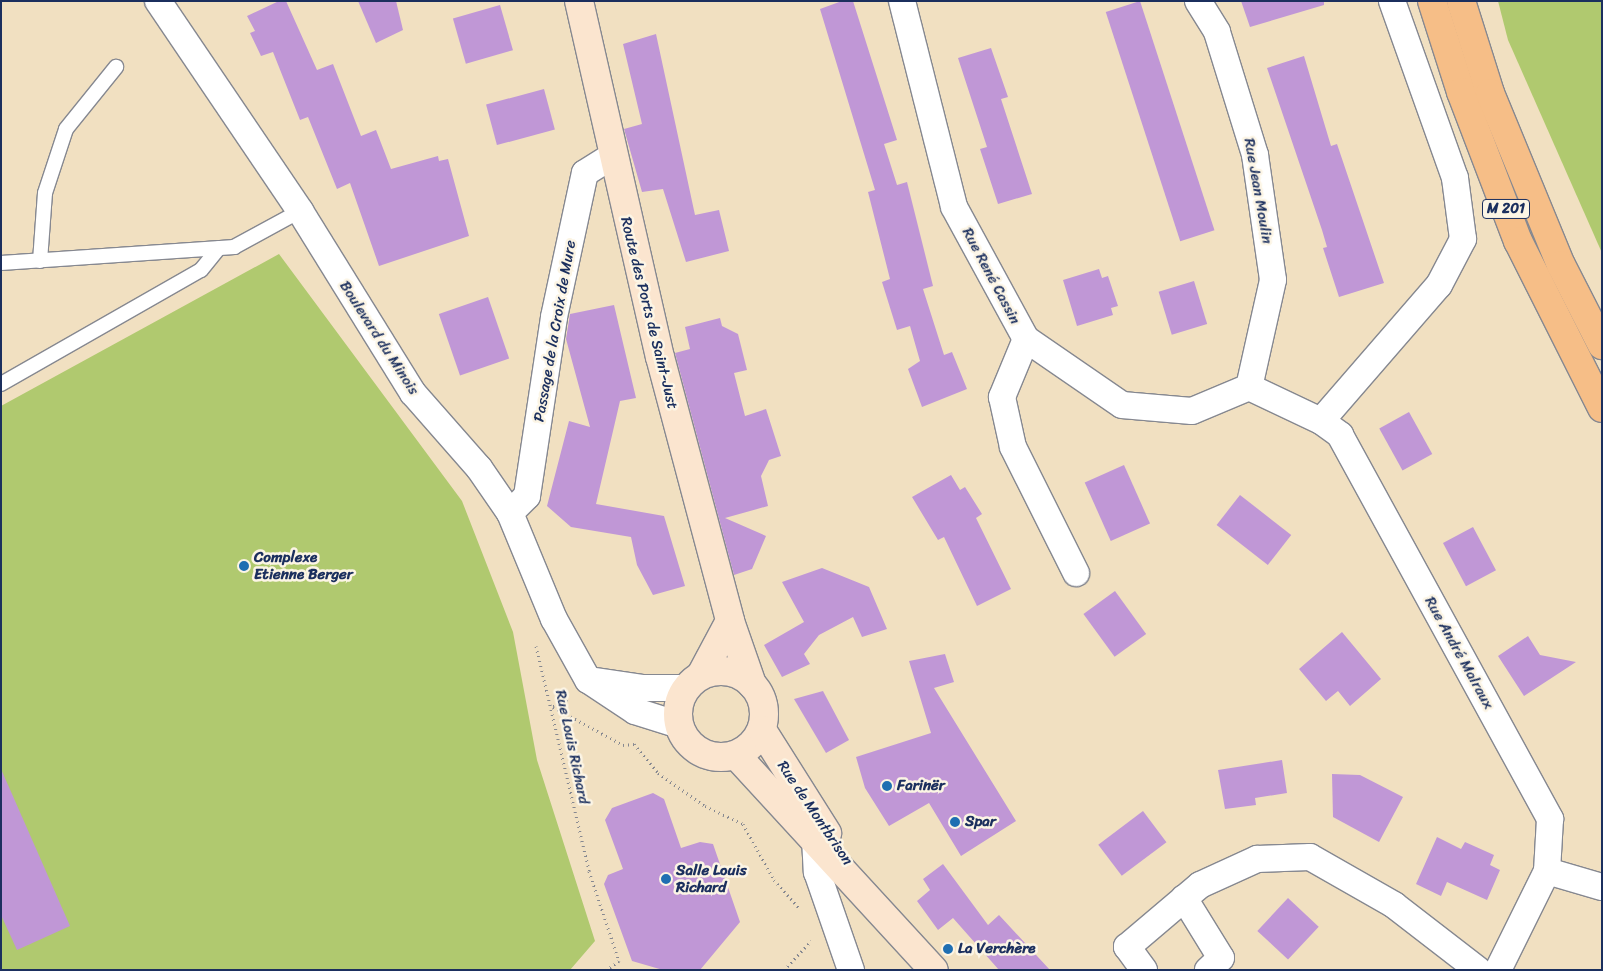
<!DOCTYPE html>
<html>
<head>
<meta charset="utf-8">
<style>
  body { margin:0 }
  #map { position:relative; width:1603px; height:971px; overflow:hidden; background:#f1e0c1; font-family:Sriracha,sans-serif }
  div>[style] { position:absolute }
  [style*='--x'] { left:calc(var(--x)*1px); top:calc(var(--y)*1px); width:calc(var(--w)*1px); rotate:calc(var(--a)*1deg) }
  .green>* { inset:0; background:#b0c96f }
  .building>* { inset:0; background:#c097d6; transform-origin:0 0 }
  .path>* { height:3px; margin-top:-1.5px; transform-origin:0; background:repeating-linear-gradient(90deg,#868890 0 1px,transparent 0 5px) }
  .roads { filter:drop-shadow(1px 0 #868890) drop-shadow(-1px 0 #868890) drop-shadow(0 1px #868890) drop-shadow(0 -1px #868890) }
  .lane>* { height:14px; margin:-7px; padding:0 7px; transform-origin:7px; border-radius:7px; background:#fff }
  .street>* { height:26px; margin:-13px; padding:0 13px; transform-origin:13px; border-radius:13px; background:#fff }
  .secondary>* { height:28px; margin:-14px; padding:0 14px; transform-origin:14px; border-radius:14px; background:#fbe5cf }
  .secondary>.ring { margin:-14px; padding:0; box-sizing:content-box; background:none; border:28px solid #fbe5cf; border-radius:50% }
  .highway>* { height:28px; margin:-14px; padding:0 14px; transform-origin:14px; border-radius:14px; background:#f6be87 }
  .dots>* { width:14px; height:14px; translate:-50% -50%; box-sizing:border-box; border:2px solid #fcf5e5; border-radius:50% }
  span { translate:-50% -50%; white-space:nowrap; text-align:center; line-height:1.15; -webkit-text-stroke:5px #fcf5e5; paint-order:stroke }
  .shield-label span { padding:1px 4px; background:#fcf5e5; border:1px solid; border-radius:4px; -webkit-text-stroke-width:0 }
  .shield-label { font-size:14px; color:#1b2f5e; font-weight:700 }
  .street-label { font-size:15px; color:#1b2f5e }
  .poi-label { font-size:15px; color:#1b2f5e; font-weight:700 }
  .left { translate:0 -50%; text-align:left }
  .frame { position:absolute; inset:0; border:2px solid #1b2f5e; pointer-events:none }
</style>
</head>
<body>
<div id="map">
  <div class="green">
    <div style="clip-path:polygon(1498px 1px,1602px 1px,1602px 253px,1508px 40px)"></div>
    <div style="clip-path:polygon(279px 254px,462px 501px,513px 632px,537px 760px,595px 941px,570px 970px,1px 970px,1px 406px)"></div>
  </div>
  <div class="building">
    <div style="clip-path:polygon(279px 1px,286px 1px,317px 70px,333px 64px,361px 136px,376px 130px,391px 169px,438px 156px,439px 161px,448px 159px,469px 236px,379px 266px,350px 183px,337px 189px,308px 117px,300px 120px,273px 52px,261px 56px,250px 33px,255px 31px,247px 16px)"></div>
    <div style="clip-path:polygon(358px 1px,396px 1px,403px 30px,376px 43px)"></div>
    <div style="clip-path:polygon(842px 1px,853px 1px,897px 140px,884px 144px,897px 185px,907px 182px,933px 286px,923px 289px,944px 355px,952px 352px,967px 389px,922px 407px,908px 369px,920px 361px,910px 326px,897px 330px,882px 282px,890px 279px,868px 192px,875px 190px,820px 9px)"></div>
    <div style="left:1140px;top:1px;width:241px;height:36px;rotate:72deg"></div>
    <div style="clip-path:polygon(1241px 1px,1324px 1px,1324px 5px,1250px 27px)"></div>
    <div style="left:500px;top:5px;width:47px;height:49px;rotate:74deg"></div>
    <div style="clip-path:polygon(656px 34px,695px 215px,719px 210px,729px 251px,686px 262px,663px 189px,642px 192px,624px 129px,642px 124px,623px 44px)"></div>
    <div style="clip-path:polygon(991px 48px,1008px 97px,1001px 99px,1032px 194px,998px 204px,980px 149px,987px 147px,958px 58px)"></div>
    <div style="clip-path:polygon(1304px 56px,1331px 146px,1337px 144px,1384px 283px,1339px 297px,1323px 248px,1327px 247px,1322px 230px,1267px 68px)"></div>
    <div style="left:544px;top:89px;width:42px;height:60px;rotate:75deg"></div>
    <div style="clip-path:polygon(1099px 269px,1102px 278px,1108px 276px,1118px 306px,1111px 308px,1113px 315px,1077px 326px,1063px 280px)"></div>
    <div style="left:1194px;top:281px;width:45px;height:37px;rotate:73deg"></div>
    <div style="left:488px;top:297px;width:65px;height:52px;rotate:71deg"></div>
    <div style="clip-path:polygon(614px 305px,636px 398px,620px 401px,596px 504px,664px 516px,685px 586px,653px 595px,637px 565px,631px 537px,571px 527px,547px 506px,569px 421px,590px 427px,566px 339px,570px 314px)"></div>
    <div style="clip-path:polygon(720px 318px,722px 326px,738px 334px,747px 370px,734px 373px,745px 416px,766px 409px,781px 456px,769px 460px,761px 476px,768px 506px,725px 518px,766px 536px,752px 569px,734px 575px,675px 353px,690px 349px,685px 327px)"></div>
    <div style="left:1409px;top:412px;width:48px;height:34px;rotate:61deg"></div>
    <div style="left:1124px;top:465px;width:64px;height:43px;rotate:66deg"></div>
    <div style="clip-path:polygon(951px 475px,960px 490px,965px 487px,982px 514px,976px 518px,1011px 589px,977px 606px,944px 537px,938px 540px,912px 497px)"></div>
    <div style="left:1240px;top:495px;width:65px;height:38px;rotate:38deg"></div>
    <div style="left:1473px;top:527px;width:49px;height:34px;rotate:62deg"></div>
    <div style="clip-path:polygon(822px 568px,869px 587px,887px 629px,862px 637px,853px 617px,819px 635px,804px 654px,810px 664px,782px 677px,764px 645px,804px 622px,782px 582px)"></div>
    <div style="left:1115px;top:591px;width:53px;height:39px;rotate:54deg"></div>
    <div style="clip-path:polygon(1342px 632px,1381px 679px,1350px 706px,1338px 691px,1326px 701px,1299px 669px)"></div>
    <div style="clip-path:polygon(1528px 636px,1540px 655px,1576px 662px,1524px 696px,1498px 656px)"></div>
    <div style="clip-path:polygon(945px 654px,954px 682px,934px 688px,1016px 821px,961px 856px,929px 803px,889px 826px,865px 788px,856px 757px,931px 733px,909px 661px)"></div>
    <div style="clip-path:polygon(823px 691px,849px 740px,826px 753px,794px 699px)"></div>
    <div style="clip-path:polygon(1282px 760px,1287px 793px,1255px 798px,1256px 805px,1225px 809px,1218px 770px)"></div>
    <div style="clip-path:polygon(1px 769px,70px 926px,17px 950px,1px 915px)"></div>
    <div style="clip-path:polygon(1332px 774px,1360px 775px,1403px 797px,1379px 842px,1333px 817px)"></div>
    <div style="clip-path:polygon(653px 793px,664px 799px,681px 848px,700px 842px,713px 844px,740px 922px,700px 970px,663px 970px,632px 961px,604px 884px,608px 875px,623px 869px,605px 820px,612px 808px)"></div>
    <div style="left:1143px;top:811px;width:39px;height:56px;rotate:53deg"></div>
    <div style="clip-path:polygon(1437px 837px,1461px 849px,1465px 842px,1494px 855px,1490px 865px,1500px 870px,1487px 900px,1447px 882px,1441px 896px,1416px 884px)"></div>
    <div style="clip-path:polygon(943px 864px,988px 925px,999px 915px,1050px 970px,999px 970px,953px 918px,938px 930px,917px 901px,930px 890px,923px 879px)"></div>
    <div style="left:1288px;top:898px;width:42px;height:45px;rotate:43deg"></div>
  </div>
  <div class="path">
    <div style="--x:536;--y:646;--w:231;--a:76.7"></div>
    <div style="--x:589;--y:871;--w:95;--a:71.6"></div>
    <div style="--x:619;--y:961;--w:16;--a:145"></div>
    <div style="--x:553;--y:706;--w:17;--a:-25"></div>
    <div style="--x:553;--y:707;--w:80;--a:28.5"></div>
    <div style="--x:623;--y:745;--w:11;--a:-5"></div>
    <div style="--x:634;--y:744;--w:38;--a:50"></div>
    <div style="--x:658;--y:773;--w:57;--a:35.1"></div>
    <div style="--x:705;--y:806;--w:42;--a:25.3"></div>
    <div style="--x:743;--y:824;--w:64;--a:61"></div>
    <div style="--x:774;--y:880;--w:38;--a:48"></div>
    <div style="--x:784;--y:970;--w:40;--a:-47"></div>
  </div>
  <div class="roads">
    <div class="lane">
      <div style="--x:40;--y:261;--w:68;--a:-85.8"></div>
      <div style="--x:45;--y:193;--w:67;--a:-71.8"></div>
      <div style="--x:66;--y:129;--w:80;--a:-51.1"></div>
      <div style="--x:1;--y:263;--w:234;--a:-3.9"></div>
      <div style="--x:234;--y:247;--w:75;--a:-28.6"></div>
      <div style="--x:1;--y:384;--w:230;--a:-29.7"></div>
      <div style="--x:201;--y:270;--w:28;--a:-51"></div>
    </div>
    <div class="street">
      <div style="--x:158;--y:1;--w:254;--a:55.9"></div>
      <div style="--x:300;--y:211;--w:214;--a:58.2"></div>
      <div style="--x:413;--y:393;--w:100;--a:48.7"></div>
      <div style="--x:479;--y:468;--w:55;--a:55.4"></div>
      <div style="--x:510;--y:513;--w:115;--a:67.5"></div>
      <div style="--x:554;--y:619;--w:70;--a:60.9"></div>
      <div style="--x:588;--y:680;--w:56;--a:33.4"></div>
      <div style="--x:635;--y:711;--w:46;--a:17.7"></div>
      <div style="--x:902;--y:1;--w:212;--a:75.8"></div>
      <div style="--x:954;--y:207;--w:150;--a:61.4"></div>
      <div style="--x:1026;--y:339;--w:116;--a:34.5"></div>
      <div style="--x:1122;--y:405;--w:70;--a:4.9"></div>
      <div style="--x:1192;--y:411;--w:62;--a:-22.8"></div>
      <div style="--x:1198;--y:1;--w:36;--a:58"></div>
      <div style="--x:1217;--y:32;--w:129;--a:72.8"></div>
      <div style="--x:1255;--y:155;--w:126;--a:81.8"></div>
      <div style="--x:1273;--y:280;--w:110;--a:102.6"></div>
      <div style="--x:1026;--y:339;--w:63;--a:112.5"></div>
      <div style="--x:1002;--y:397;--w:51;--a:77.6"></div>
      <div style="--x:1013;--y:447;--w:141;--a:63.4"></div>
      <div style="--x:1249;--y:387;--w:80;--a:25.3"></div>
      <div style="--x:1321;--y:421;--w:24;--a:36"></div>
      <div style="--x:1340;--y:435;--w:438;--a:61.3"></div>
      <div style="--x:1550;--y:819;--w:52;--a:93.3"></div>
      <div style="--x:1547;--y:871;--w:110;--a:116.3"></div>
      <div style="--x:1321;--y:421;--w:180;--a:-49.1"></div>
      <div style="--x:1439;--y:285;--w:52;--a:-62.4"></div>
      <div style="--x:1463;--y:239;--w:62;--a:-97.5"></div>
      <div style="--x:1455;--y:178;--w:188;--a:-109.6"></div>
      <div style="--x:510;--y:513;--w:24;--a:-45"></div>
      <div style="--x:527;--y:496;--w:181;--a:-81.4"></div>
      <div style="--x:554;--y:317;--w:147;--a:-77.9"></div>
      <div style="--x:585;--y:173;--w:31;--a:-32"></div>
      <div style="--x:596;--y:681;--w:48;--a:8.5"></div>
      <div style="--x:643;--y:688;--w:43;--a:0"></div>
      <div style="--x:815;--y:838;--w:34;--a:87"></div>
      <div style="--x:817;--y:872;--w:104;--a:70.9"></div>
      <div style="--x:1547;--y:871;--w:57;--a:16.2"></div>
      <div style="--x:1184;--y:898;--w:70;--a:58.3"></div>
      <div style="--x:1221;--y:958;--w:18;--a:137"></div>
      <div style="--x:1144;--y:970;--w:29;--a:-126"></div>
      <div style="--x:1127;--y:947;--w:96;--a:-40.3"></div>
      <div style="--x:1200;--y:885;--w:63;--a:-24.5"></div>
      <div style="--x:1257;--y:859;--w:53;--a:-2.2"></div>
      <div style="--x:1310;--y:857;--w:97;--a:29.7"></div>
      <div style="--x:1394;--y:905;--w:106;--a:37.7"></div>
    </div>
    <div class="secondary">
      <div style="--x:579;--y:1;--w:365;--a:77.2"></div>
      <div style="--x:660;--y:357;--w:273;--a:75.1"></div>
      <div style="--x:730;--y:621;--w:67;--a:70.8"></div>
      <div class="ring" style="left:678px;top:671px;width:58px;height:58px"></div>
      <div style="--x:701;--y:675;--w:61;--a:-61.8"></div>
      <div style="--x:762;--y:730;--w:122;--a:57.7"></div>
      <div style="--x:736;--y:755;--w:292;--a:47.4"></div>
    </div>
    <div class="highway">
      <div style="--x:1432;--y:1;--w:96;--a:72.3"></div>
      <div style="--x:1461;--y:92;--w:160;--a:69.1"></div>
      <div style="--x:1518;--y:241;--w:187;--a:63.3"></div>
      <div style="--x:1461;--y:1;--w:96;--a:72.5"></div>
      <div style="--x:1490;--y:93;--w:186;--a:67.6"></div>
      <div style="--x:1561;--y:265;--w:90;--a:62.9"></div>
    </div>
  </div>
  <div class="dots">
    <div style="left:244px;top:566px;background:#1f6fb2"></div>
    <div style="left:887px;top:786px;background:#1f6fb2"></div>
    <div style="left:955px;top:822px;background:#1f6fb2"></div>
    <div style="left:666px;top:879px;background:#1f6fb2"></div>
    <div style="left:948px;top:949px;background:#1f6fb2"></div>
  </div>
  <div class="shield-label">
    <span style="left:1506px;top:209px">M 201</span>
  </div>
  <div class="street-label">
    <span style="left:1258px;top:191px;rotate:80deg">Rue Jean Moulin</span>
    <span style="left:991px;top:276px;rotate:62deg">Rue René Cassin</span>
    <span style="left:649px;top:313px;rotate:76deg">Route des Ports de Saint-Just</span>
    <span style="left:555px;top:331px;rotate:-80deg">Passage de la Croix de Mure</span>
    <span style="left:379px;top:338px;rotate:57deg">Boulevard du Minois</span>
    <span style="left:1459px;top:653px;rotate:61deg">Rue André Malraux</span>
    <span style="left:572px;top:747px;rotate:78deg">Rue Louis Richard</span>
    <span style="left:815px;top:813px;rotate:56deg">Rue de Montbrison</span>
  </div>
  <div class="poi-label">
    <span class="left" style="left:254px;top:566px">Complexe<br>Etienne Berger</span>
    <span class="left" style="left:897px;top:786px">Farinër</span>
    <span class="left" style="left:965px;top:822px">Spar</span>
    <span class="left" style="left:676px;top:879px">Salle Louis<br>Richard</span>
    <span class="left" style="left:958px;top:949px">La Verchère</span>
  </div>
  <div class="frame"></div>
</div>
</body>
</html>
